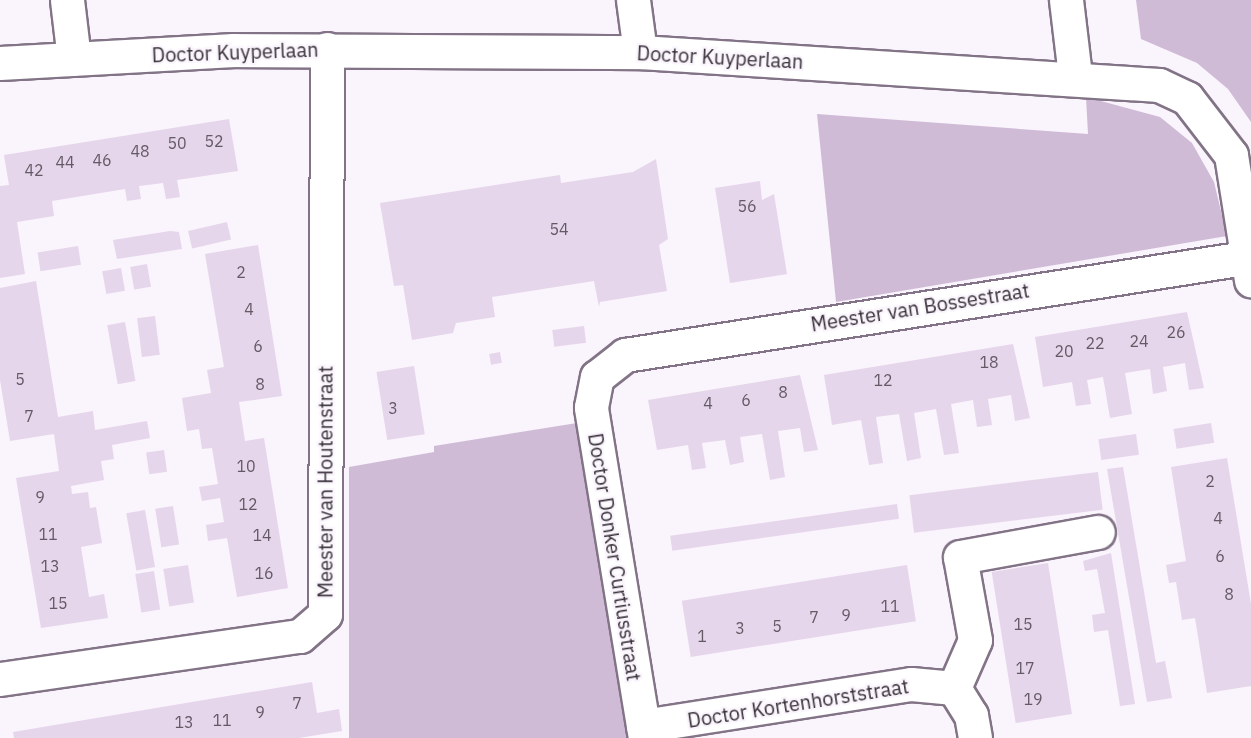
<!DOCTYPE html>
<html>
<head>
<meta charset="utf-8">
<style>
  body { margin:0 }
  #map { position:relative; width:1251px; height:738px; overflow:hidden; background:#faf4fc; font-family:"IBM Plex Sans",sans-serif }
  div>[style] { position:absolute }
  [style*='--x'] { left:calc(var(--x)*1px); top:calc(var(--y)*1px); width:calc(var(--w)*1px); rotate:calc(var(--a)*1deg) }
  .green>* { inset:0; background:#d0bbd7 }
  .building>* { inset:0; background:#e6d6eb; transform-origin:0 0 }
  .roads { filter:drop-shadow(2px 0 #827486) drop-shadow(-2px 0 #827486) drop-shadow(0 2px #827486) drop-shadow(0 -2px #827486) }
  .minor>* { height:33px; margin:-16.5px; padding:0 16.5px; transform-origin:16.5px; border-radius:16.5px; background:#fff }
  span { translate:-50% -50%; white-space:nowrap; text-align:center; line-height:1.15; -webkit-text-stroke:4.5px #faf4fc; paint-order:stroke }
  .number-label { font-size:16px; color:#645a66 }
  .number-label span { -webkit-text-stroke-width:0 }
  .street-label { font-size:20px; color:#383139 }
</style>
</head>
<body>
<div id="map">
  <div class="green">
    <div style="clip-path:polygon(1136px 0,1251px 0,1251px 122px,1228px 89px,1197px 63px,1141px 39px)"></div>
    <div style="clip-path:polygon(1086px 97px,1160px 117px,1192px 143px,1214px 182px,1227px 236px,836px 302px,817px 114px,1088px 134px)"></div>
    <div style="clip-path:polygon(577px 423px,629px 738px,349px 738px,349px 467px,434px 452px,434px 446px)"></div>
  </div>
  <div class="building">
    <div style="clip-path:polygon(229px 119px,238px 171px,177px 180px,180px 197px,166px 199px,163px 183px,139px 186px,141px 199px,127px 201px,125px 189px,52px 201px,54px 216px,17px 222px,25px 274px,0 278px,0 186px,9px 185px,4px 155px)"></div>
    <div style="clip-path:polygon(656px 159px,668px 239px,659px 245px,667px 291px,600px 302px,599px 307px,594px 281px,492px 297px,495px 317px,456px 323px,453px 333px,412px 340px,403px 285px,394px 286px,380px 203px,560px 175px,561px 183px,633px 172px)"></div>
    <div style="clip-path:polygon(760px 181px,762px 200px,774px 194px,787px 274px,730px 283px,715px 188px)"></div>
    <div style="left:227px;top:222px;width:18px;height:40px;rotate:77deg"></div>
    <div style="clip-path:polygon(170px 231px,179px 232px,182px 249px,117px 259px,113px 240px)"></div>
    <div style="clip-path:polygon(258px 245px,282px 396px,239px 402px,245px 441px,264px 438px,288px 588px,237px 597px,227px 538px,208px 541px,206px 525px,224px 522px,220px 498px,202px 501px,199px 487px,218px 484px,212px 448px,202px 449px,199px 429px,187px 431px,182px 398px,211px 393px,207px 370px,224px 367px,205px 254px)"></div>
    <div style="left:78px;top:246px;width:19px;height:41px;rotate:81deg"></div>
    <div style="left:147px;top:264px;width:23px;height:17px;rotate:80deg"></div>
    <div style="left:121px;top:268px;width:23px;height:19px;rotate:80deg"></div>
    <div style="clip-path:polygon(36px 281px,58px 417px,93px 411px,95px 430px,147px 421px,150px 438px,112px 445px,114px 459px,101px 461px,104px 480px,71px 486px,72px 494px,88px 492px,90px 508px,96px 507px,102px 543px,81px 547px,89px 597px,104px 594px,108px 618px,41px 628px,16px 478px,59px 471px,54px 434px,10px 441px,0 380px,0 288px)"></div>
    <div style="clip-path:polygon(1187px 312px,1204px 388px,1189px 390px,1185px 363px,1163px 367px,1167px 391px,1153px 394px,1150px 369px,1125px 373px,1132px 414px,1110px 418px,1103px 377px,1087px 380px,1091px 404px,1076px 406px,1072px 382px,1043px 387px,1035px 337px)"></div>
    <div style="left:155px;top:316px;width:39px;height:18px;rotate:83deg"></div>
    <div style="left:125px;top:322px;width:60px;height:18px;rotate:80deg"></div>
    <div style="left:584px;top:326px;width:17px;height:32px;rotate:83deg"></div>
    <div style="clip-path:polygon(1013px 344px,1030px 418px,1015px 421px,1011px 395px,988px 399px,992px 425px,977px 427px,973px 400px,951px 404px,959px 453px,944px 455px,936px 409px,914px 413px,921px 458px,907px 461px,899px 414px,876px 417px,883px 463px,869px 465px,861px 420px,832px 425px,824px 375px)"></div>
    <div style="left:500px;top:352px;width:11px;height:11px;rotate:80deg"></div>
    <div style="left:414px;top:366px;width:69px;height:38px;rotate:81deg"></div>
    <div style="clip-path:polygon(800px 375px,818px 450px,804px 452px,800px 428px,778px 431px,785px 477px,770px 480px,762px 434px,740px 437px,744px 462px,730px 465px,725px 440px,702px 443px,706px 468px,692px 470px,688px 445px,657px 450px,648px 400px)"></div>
    <div style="left:1211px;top:423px;width:20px;height:38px;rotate:81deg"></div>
    <div style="left:1136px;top:434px;width:21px;height:38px;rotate:82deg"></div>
    <div style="left:164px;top:450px;width:22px;height:18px;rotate:82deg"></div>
    <div style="clip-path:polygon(1227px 458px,1251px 604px,1251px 686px,1207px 693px,1195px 618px,1182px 620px,1176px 582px,1169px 583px,1166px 565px,1186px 561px,1171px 467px)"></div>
    <div style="clip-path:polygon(1123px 467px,1156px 663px,1165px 661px,1172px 698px,1147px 702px,1107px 469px)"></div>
    <div style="left:1098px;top:472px;width:38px;height:190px;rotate:83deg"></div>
    <div style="left:897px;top:504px;width:15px;height:229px;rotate:82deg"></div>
    <div style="left:173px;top:506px;width:39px;height:18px;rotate:81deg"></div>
    <div style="left:145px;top:510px;width:58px;height:19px;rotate:80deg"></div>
    <div style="clip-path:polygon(1111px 553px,1135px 704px,1120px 706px,1108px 630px,1094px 632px,1092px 615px,1105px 613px,1097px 569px,1085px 571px,1083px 561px)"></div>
    <div style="left:1048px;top:563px;width:153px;height:57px;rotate:81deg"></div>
    <div style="left:188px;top:565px;width:38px;height:25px;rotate:81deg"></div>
    <div style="left:907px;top:565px;width:57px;height:228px;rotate:81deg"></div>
    <div style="left:154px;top:571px;width:39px;height:19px;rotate:81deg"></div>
    <div style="clip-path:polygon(312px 682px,317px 713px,339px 709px,342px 731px,299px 738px,14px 738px,13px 732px)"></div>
  </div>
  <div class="roads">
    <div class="minor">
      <div style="--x:67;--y:0;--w:59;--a:83.2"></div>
      <div style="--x:633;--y:0;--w:52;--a:82.3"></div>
      <div style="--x:1066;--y:0;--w:77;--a:83.2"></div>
      <div style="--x:0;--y:63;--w:234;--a:-3.2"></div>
      <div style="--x:234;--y:50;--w:406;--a:0.3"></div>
      <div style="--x:640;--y:52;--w:520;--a:3.64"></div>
      <div style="--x:1159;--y:85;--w:31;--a:25"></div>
      <div style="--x:1187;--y:98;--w:72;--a:52.3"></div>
      <div style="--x:1231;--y:155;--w:127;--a:80.9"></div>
      <div style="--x:0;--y:679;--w:303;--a:-8.2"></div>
      <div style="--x:300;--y:636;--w:33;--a:-41"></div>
      <div style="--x:325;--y:614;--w:565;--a:-89.8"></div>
      <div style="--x:954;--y:688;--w:52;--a:-66.4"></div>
      <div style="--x:975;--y:640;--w:84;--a:-100.2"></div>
      <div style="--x:960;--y:557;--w:140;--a:-10.3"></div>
      <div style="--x:643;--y:726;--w:271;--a:-8.9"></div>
      <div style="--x:911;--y:684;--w:43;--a:5.3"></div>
      <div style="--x:954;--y:688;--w:32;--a:58"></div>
      <div style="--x:971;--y:715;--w:23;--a:80"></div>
      <div style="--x:645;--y:738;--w:335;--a:-99.3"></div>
      <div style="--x:591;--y:407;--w:31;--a:-79"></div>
      <div style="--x:597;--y:377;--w:36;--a:-38"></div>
      <div style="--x:625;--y:355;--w:634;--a:-8.9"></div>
    </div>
  </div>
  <div class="number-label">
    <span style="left:214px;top:141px">52</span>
    <span style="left:177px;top:143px">50</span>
    <span style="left:140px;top:151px">48</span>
    <span style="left:102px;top:160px">46</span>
    <span style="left:65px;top:162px">44</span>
    <span style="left:34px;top:170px">42</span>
    <span style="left:747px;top:206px">56</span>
    <span style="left:559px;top:229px">54</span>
    <span style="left:241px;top:272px">2</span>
    <span style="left:249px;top:309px">4</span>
    <span style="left:1176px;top:332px">26</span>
    <span style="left:1139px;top:341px">24</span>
    <span style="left:1095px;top:343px">22</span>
    <span style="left:258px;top:346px">6</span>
    <span style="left:1064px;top:351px">20</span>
    <span style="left:989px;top:362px">18</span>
    <span style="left:20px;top:379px">5</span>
    <span style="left:883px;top:380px">12</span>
    <span style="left:260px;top:384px">8</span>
    <span style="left:783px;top:392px">8</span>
    <span style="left:746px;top:400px">6</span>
    <span style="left:708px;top:403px">4</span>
    <span style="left:393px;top:408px">3</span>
    <span style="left:29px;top:416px">7</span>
    <span style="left:246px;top:466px">10</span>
    <span style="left:1210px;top:481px">2</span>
    <span style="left:40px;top:497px">9</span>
    <span style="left:248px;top:504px">12</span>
    <span style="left:1218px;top:518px">4</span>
    <span style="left:48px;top:534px">11</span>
    <span style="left:262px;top:535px">14</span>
    <span style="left:1220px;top:556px">6</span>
    <span style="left:50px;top:566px">13</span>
    <span style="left:264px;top:573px">16</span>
    <span style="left:1229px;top:594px">8</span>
    <span style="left:58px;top:603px">15</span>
    <span style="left:890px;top:606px">11</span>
    <span style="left:846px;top:615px">9</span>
    <span style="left:814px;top:617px">7</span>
    <span style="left:1023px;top:624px">15</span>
    <span style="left:777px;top:626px">5</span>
    <span style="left:740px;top:628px">3</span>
    <span style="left:702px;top:636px">1</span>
    <span style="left:1025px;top:668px">17</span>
    <span style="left:1033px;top:699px">19</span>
    <span style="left:297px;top:703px">7</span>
    <span style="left:260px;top:712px">9</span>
    <span style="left:222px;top:720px">11</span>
    <span style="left:184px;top:722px">13</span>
  </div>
  <div class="street-label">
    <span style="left:235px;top:52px;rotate:-2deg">Doctor Kuyperlaan</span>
    <span style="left:720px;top:57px;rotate:3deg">Doctor Kuyperlaan</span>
    <span style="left:920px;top:307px;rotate:-9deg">Meester van Bossestraat</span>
    <span style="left:325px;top:482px;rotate:-90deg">Meester van Houtenstraat</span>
    <span style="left:615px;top:557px;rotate:81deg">Doctor Donker Curtiusstraat</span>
    <span style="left:798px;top:703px;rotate:-9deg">Doctor Kortenhorststraat</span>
  </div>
</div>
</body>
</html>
